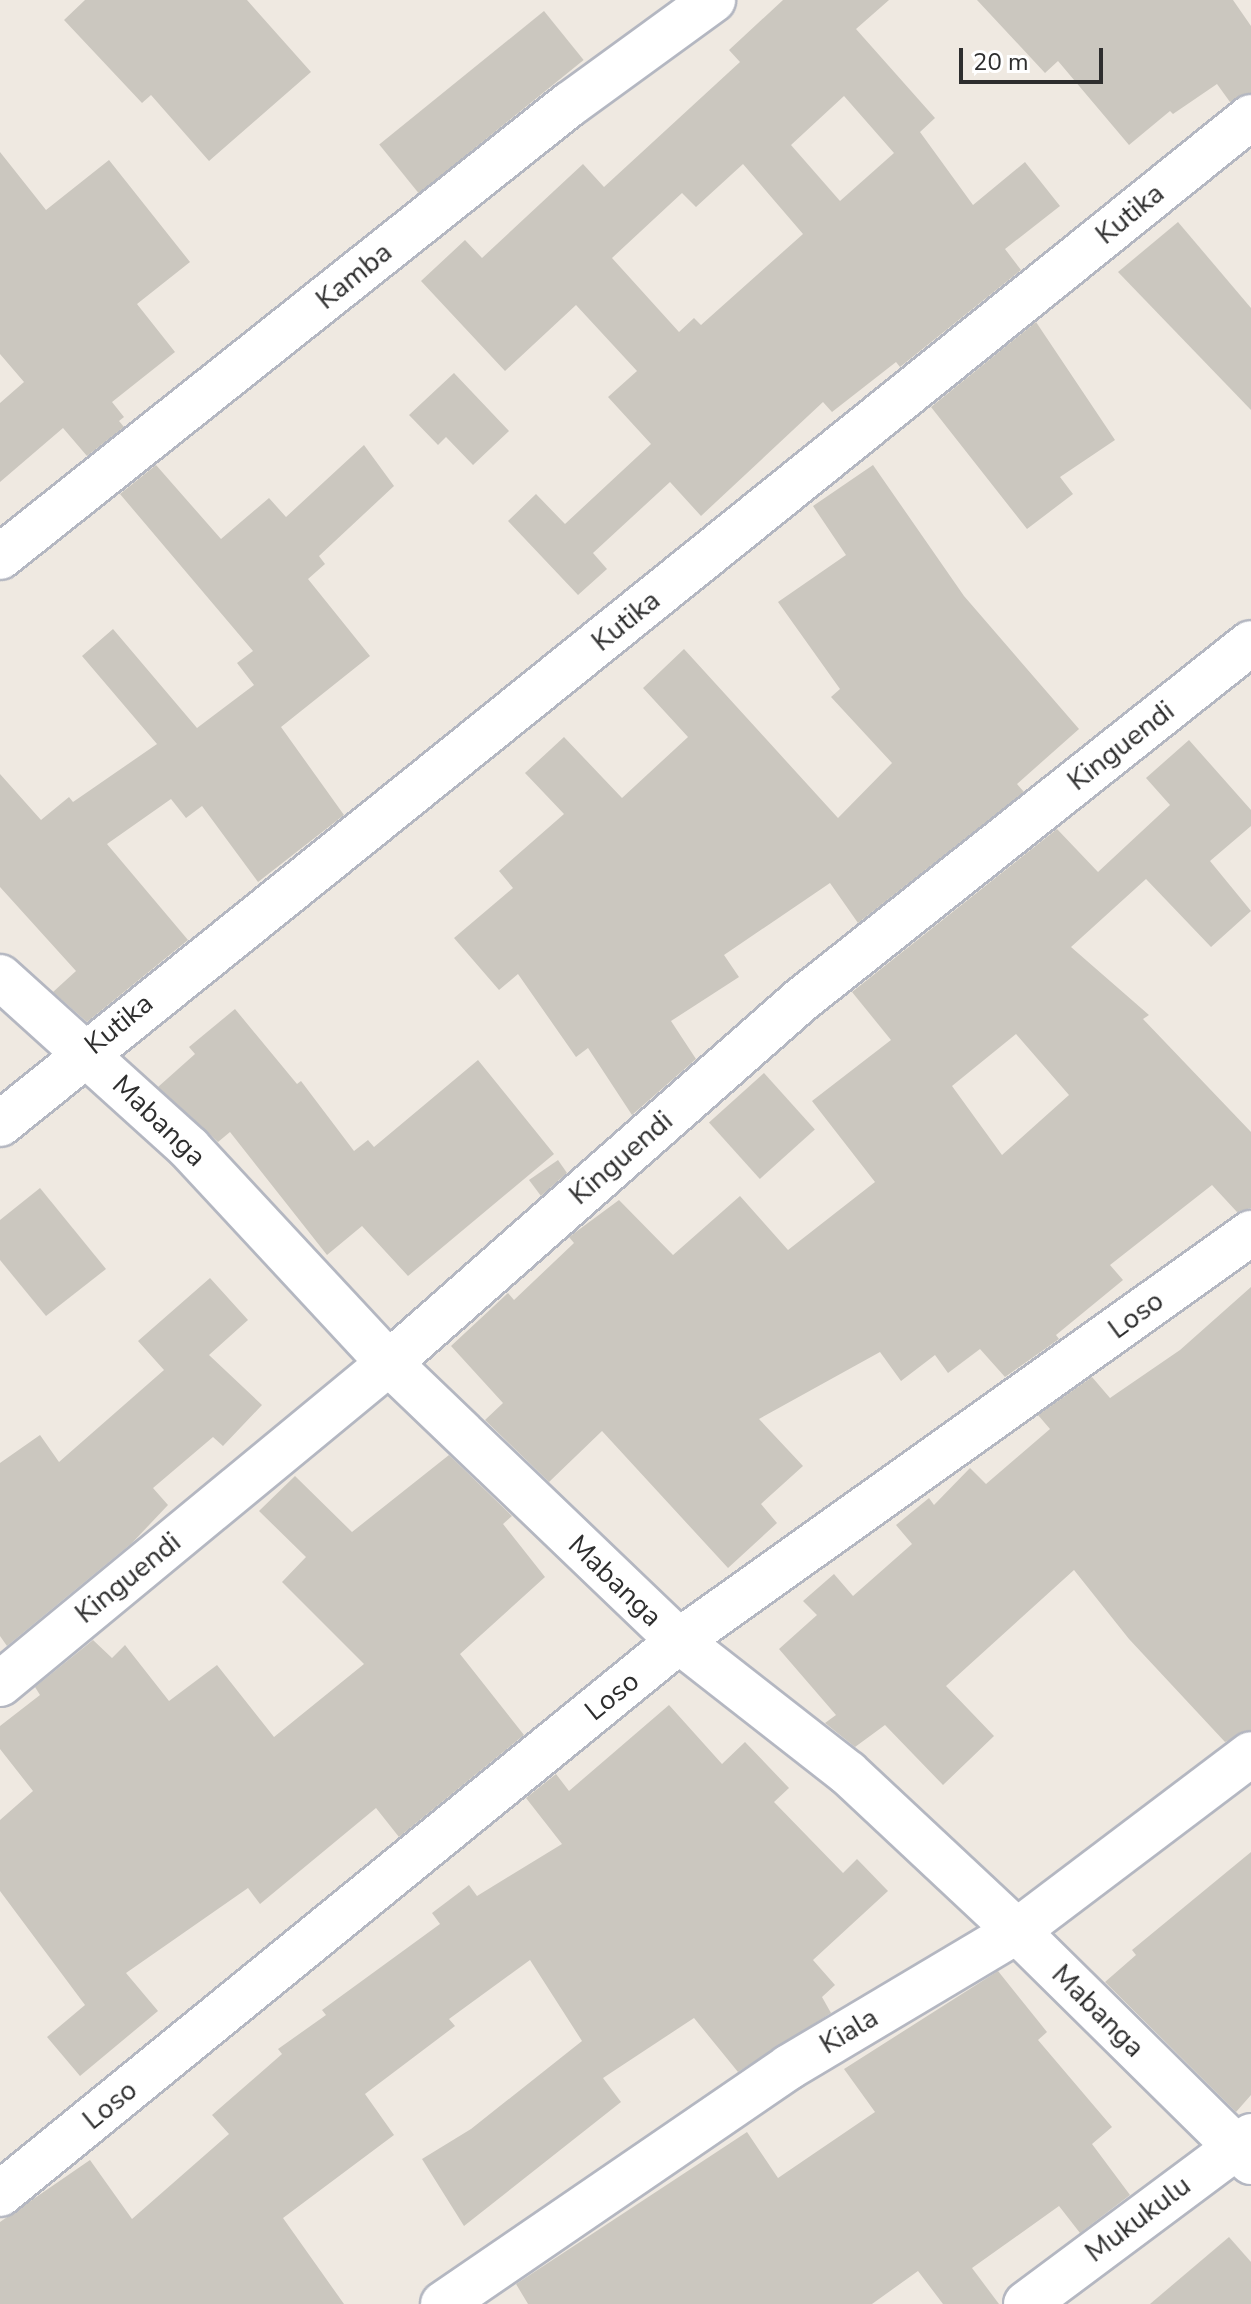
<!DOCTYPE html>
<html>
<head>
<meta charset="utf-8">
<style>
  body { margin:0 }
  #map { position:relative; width:1251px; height:2304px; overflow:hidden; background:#efe9e1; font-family:"Nunito Sans",sans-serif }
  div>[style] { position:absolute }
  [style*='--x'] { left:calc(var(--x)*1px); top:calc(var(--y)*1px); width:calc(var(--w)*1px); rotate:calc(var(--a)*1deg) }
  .building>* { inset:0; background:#cbc7bf; transform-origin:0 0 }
  .roads { filter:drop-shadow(2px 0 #b4b7c1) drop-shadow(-2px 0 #b4b7c1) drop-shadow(0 2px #b4b7c1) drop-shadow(0 -2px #b4b7c1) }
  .street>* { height:44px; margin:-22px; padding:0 22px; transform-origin:22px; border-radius:22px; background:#fff }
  span { translate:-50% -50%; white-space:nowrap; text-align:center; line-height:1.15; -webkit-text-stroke:6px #fff; paint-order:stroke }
  .street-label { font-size:28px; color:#2e2e2e }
  .scale { position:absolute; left:959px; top:48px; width:144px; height:36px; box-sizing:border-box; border:4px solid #2e2e2e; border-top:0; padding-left:10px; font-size:24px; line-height:28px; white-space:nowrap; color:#2e2e2e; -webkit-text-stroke:6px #fff; paint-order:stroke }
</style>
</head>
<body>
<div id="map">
  <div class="building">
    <div style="clip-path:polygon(85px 0,247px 0,311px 72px,209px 161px,151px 95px,142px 103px,64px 20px)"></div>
    <div style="clip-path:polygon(evenodd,783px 0,889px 0,856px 29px,935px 118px,920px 132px,973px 205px,1025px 162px,1060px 206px,1005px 249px,1021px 270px,900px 367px,896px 362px,832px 412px,823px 402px,701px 516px,670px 482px,593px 553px,607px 569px,578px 595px,508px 521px,536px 494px,565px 524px,651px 444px,608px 397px,637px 371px,576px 305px,505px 371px,421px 281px,465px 240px,482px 258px,583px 164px,604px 187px,740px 62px,729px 50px,783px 0,844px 96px,894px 153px,840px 201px,791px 145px,844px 96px,783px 0,743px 164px,803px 234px,701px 325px,694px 318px,679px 332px,612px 258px,682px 193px,696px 207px,743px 164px)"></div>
    <div style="clip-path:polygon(977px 0,1233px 0,1251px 26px,1251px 93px,1230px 102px,1217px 84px,1173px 114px,1170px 111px,1129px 145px,1058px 61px,1045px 73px)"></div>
    <div style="left:544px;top:11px;width:63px;height:212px;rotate:51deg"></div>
    <div style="clip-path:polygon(0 152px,46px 210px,109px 160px,190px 262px,137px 304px,175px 352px,112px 402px,124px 417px,119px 421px,124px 427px,87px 456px,63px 428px,0 482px,0 403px,24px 382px,0 354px)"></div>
    <div style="clip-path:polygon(1178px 222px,1251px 308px,1251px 410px,1118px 272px)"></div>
    <div style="clip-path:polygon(1036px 322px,1115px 440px,1060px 477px,1073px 494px,1027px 529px,931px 407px)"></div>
    <div style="clip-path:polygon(454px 373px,509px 431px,473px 465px,446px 437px,438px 445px,409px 415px)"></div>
    <div style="clip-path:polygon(364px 445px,394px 486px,319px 556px,325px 564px,308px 579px,370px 656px,281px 727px,344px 815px,258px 882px,202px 806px,186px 818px,171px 799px,107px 844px,188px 940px,87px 1022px,53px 992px,76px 971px,0 887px,0 774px,41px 820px,69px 797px,73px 802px,157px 744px,82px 656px,113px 629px,197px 728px,254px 685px,237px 663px,253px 651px,120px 494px,156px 465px,221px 539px,269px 498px,286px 517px)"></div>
    <div style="clip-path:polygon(873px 465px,964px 596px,1079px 729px,1017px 784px,1024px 792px,858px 923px,830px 883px,724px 955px,739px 977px,671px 1021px,696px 1059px,632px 1115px,588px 1048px,576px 1057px,518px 974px,499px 990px,454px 938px,513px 888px,499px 871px,564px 814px,525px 773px,564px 737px,622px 798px,688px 737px,643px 688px,684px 649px,838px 818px,892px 763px,831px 697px,840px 689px,778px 602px,846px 555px,813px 506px)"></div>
    <div style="clip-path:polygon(evenodd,1189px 740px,1251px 810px,1251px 826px,1210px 861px,1251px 911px,1211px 947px,1146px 879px,1071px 947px,1149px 1015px,1143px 1019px,1251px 1132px,1251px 1208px,1237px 1212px,1212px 1185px,1110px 1265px,1123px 1280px,1056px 1335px,1059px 1339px,1005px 1377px,980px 1349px,948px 1373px,935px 1355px,901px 1381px,880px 1352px,759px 1419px,803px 1466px,761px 1504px,777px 1523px,728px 1568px,602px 1431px,549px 1482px,485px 1420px,503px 1403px,451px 1346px,508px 1293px,514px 1300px,574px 1243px,569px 1237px,619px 1200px,673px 1255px,740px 1196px,788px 1250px,875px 1182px,812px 1101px,891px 1040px,852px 992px,1057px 829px,1098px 872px,1170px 805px,1146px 778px,1189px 740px,1016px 1034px,1069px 1095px,1002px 1155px,952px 1086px,1016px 1034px)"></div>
    <div style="clip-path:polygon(235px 1009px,297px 1084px,301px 1081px,354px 1151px,368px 1140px,374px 1147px,478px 1060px,554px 1154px,408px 1276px,362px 1226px,327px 1255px,230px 1132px,218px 1142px,158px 1087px,195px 1054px,189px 1047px)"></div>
    <div style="left:764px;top:1073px;width:76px;height:74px;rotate:48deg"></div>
    <div style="clip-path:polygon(558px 1160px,567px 1173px,541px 1196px,529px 1180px)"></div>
    <div style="clip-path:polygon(40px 1188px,106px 1269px,46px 1316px,0 1260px,0 1220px)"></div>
    <div style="clip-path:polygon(210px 1278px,248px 1320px,209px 1355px,262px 1405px,223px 1446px,213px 1437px,153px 1488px,168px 1505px,132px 1543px,7px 1646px,0 1636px,0 1463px,40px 1435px,59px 1462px,164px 1370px,138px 1341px)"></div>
    <div style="clip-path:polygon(1251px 1287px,1251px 1730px,1225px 1742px,1129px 1639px,1074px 1570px,946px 1686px,994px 1736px,943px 1785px,885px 1725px,855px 1747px,825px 1723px,836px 1715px,779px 1649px,817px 1615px,803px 1601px,834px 1574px,853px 1596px,912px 1544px,896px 1525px,929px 1498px,934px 1505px,970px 1468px,986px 1484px,1050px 1429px,1038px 1415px,1092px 1377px,1110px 1398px,1180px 1350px)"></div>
    <div style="clip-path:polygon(449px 1455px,512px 1516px,503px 1524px,545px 1577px,460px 1654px,524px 1735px,399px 1837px,376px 1808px,260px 1904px,248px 1888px,126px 1973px,158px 2011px,80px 2076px,47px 2037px,85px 2005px,0 1891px,0 1820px,33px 1791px,0 1749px,0 1726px,40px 1695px,35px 1687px,93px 1640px,112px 1658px,125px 1645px,169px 1701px,217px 1665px,274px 1737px,364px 1664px,282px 1582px,306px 1557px,259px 1511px,295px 1476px,352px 1532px)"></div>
    <div style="clip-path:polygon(669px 1705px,722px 1764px,745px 1742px,789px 1788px,774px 1802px,843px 1873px,857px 1859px,888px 1891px,813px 1960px,835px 1985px,822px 1997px,831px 2013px,738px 2072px,694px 2018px,603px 2078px,621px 2102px,464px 2226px,422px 2159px,471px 2129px,582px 2041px,530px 1960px,449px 2019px,455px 2026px,365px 2094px,394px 2135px,283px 2218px,344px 2304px,0 2304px,0 2222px,90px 2160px,132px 2219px,229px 2134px,212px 2115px,282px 2054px,278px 2049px,326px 2015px,322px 2010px,440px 1924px,432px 1913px,469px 1885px,477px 1896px,562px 1844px,526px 1798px,556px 1774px,569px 1791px)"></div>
    <div style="clip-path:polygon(1251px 1852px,1251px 2095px,1236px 2112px,1105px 1982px,1136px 1955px,1132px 1950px)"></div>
    <div style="clip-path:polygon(998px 1971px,1047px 2032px,1038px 2040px,1112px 2127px,1092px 2144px,1130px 2195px,1080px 2233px,1059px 2206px,972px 2268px,999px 2304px,943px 2304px,918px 2271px,872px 2304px,528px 2304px,516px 2284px,747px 2132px,778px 2178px,875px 2112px,844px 2069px)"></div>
    <div style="clip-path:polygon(1229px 2237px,1251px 2262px,1251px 2304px,1150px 2304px)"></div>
  </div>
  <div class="roads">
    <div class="street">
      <div style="--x:0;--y:557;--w:728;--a:-38.48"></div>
      <div style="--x:570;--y:104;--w:177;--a:-36"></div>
      <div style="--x:0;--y:977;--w:255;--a:42.1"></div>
      <div style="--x:189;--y:1148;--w:294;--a:47.1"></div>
      <div style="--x:389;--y:1363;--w:402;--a:43.8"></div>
      <div style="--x:679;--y:1641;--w:214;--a:38"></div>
      <div style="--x:848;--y:1773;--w:231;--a:43.1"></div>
      <div style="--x:1017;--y:1931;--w:329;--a:44.6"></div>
      <div style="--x:0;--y:1124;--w:1606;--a:-38.83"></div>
      <div style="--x:0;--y:1684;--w:504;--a:-39.53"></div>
      <div style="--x:389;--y:1363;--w:549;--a:-41.38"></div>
      <div style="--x:801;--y:1000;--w:574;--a:-38.43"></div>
      <div style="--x:0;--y:2194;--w:876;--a:-39.16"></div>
      <div style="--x:679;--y:1641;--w:703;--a:-35.5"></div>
      <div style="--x:443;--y:2304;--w:419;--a:-34.4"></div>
      <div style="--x:789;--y:2067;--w:265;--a:-30.8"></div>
      <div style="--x:1017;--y:1931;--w:293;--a:-37.1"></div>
      <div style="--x:1026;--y:2304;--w:281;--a:-36.7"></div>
    </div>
  </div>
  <div class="street-label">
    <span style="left:1130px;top:214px;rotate:-39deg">Kutika</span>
    <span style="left:354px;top:276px;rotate:-39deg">Kamba</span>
    <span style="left:626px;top:621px;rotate:-39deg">Kutika</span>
    <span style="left:1121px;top:746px;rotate:-38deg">Kinguendi</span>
    <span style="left:119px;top:1024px;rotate:-39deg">Kutika</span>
    <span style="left:159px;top:1121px;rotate:44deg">Mabanga</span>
    <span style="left:621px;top:1158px;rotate:-41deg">Kinguendi</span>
    <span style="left:1136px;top:1315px;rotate:-36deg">Loso</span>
    <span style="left:128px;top:1578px;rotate:-39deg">Kinguendi</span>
    <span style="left:615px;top:1581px;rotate:44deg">Mabanga</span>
    <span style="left:612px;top:1696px;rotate:-39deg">Loso</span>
    <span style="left:1098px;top:2011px;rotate:45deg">Mabanga</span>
    <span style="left:849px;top:2031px;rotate:-31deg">Kiala</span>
    <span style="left:110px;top:2105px;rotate:-39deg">Loso</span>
    <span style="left:1138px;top:2219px;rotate:-37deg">Mukukulu</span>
  </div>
  <div class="scale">20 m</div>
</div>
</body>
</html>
